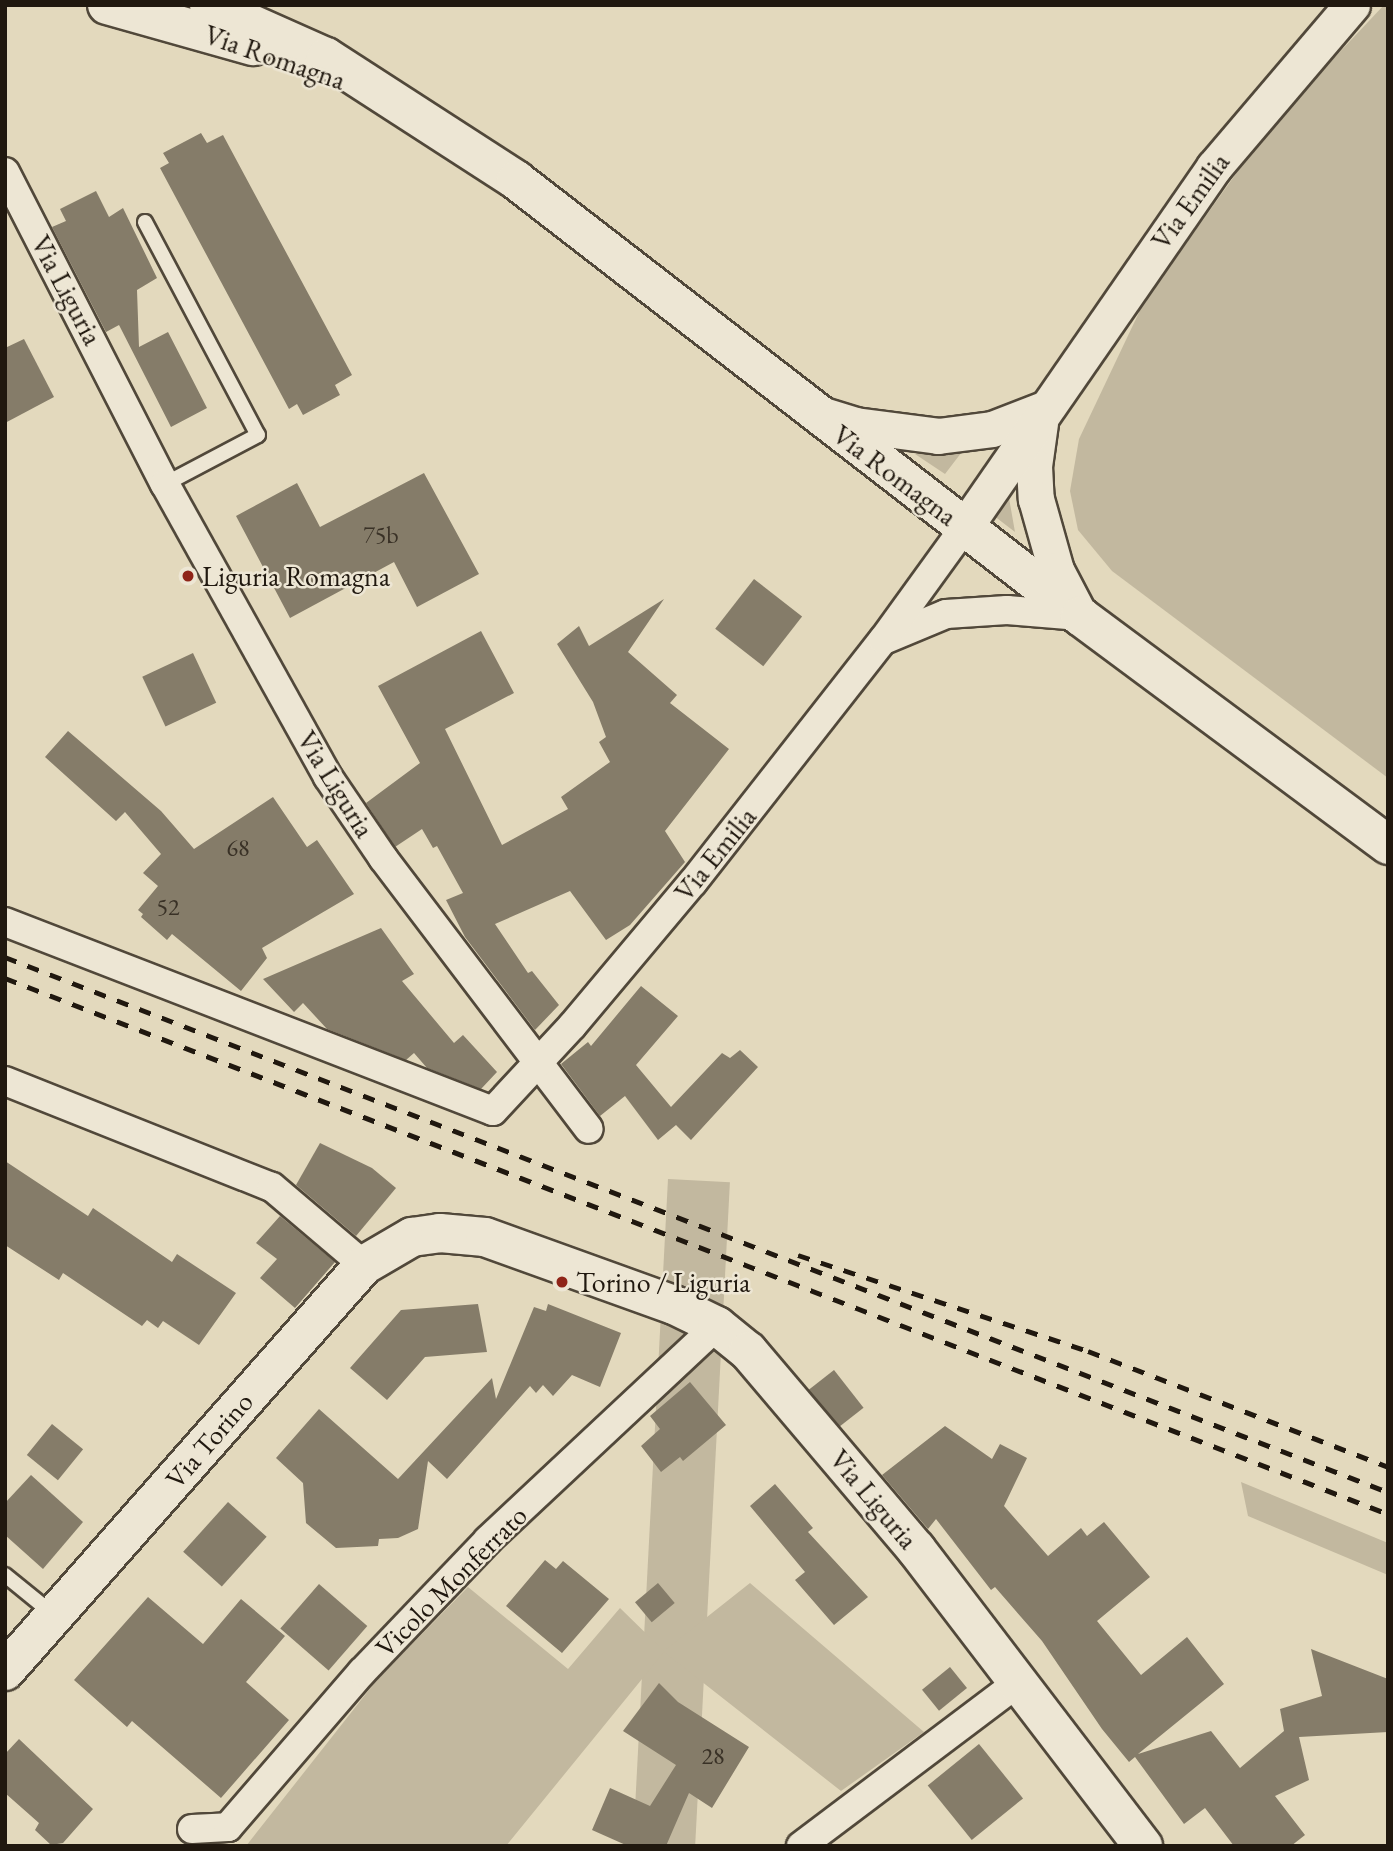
<!DOCTYPE html>
<html>
<head>
<meta charset="utf-8">
<style>
  body { margin:0 }
  #map { position:relative; width:1393px; height:1851px; overflow:hidden; background:#e3d9bd; font-family:"EB Garamond",serif }
  div>[style] { position:absolute }
  [style*='--x'] { left:calc(var(--x)*1px); top:calc(var(--y)*1px); width:calc(var(--w)*1px); rotate:calc(var(--a)*1deg) }
  .green>* { inset:0; background:#c2b89f; transform-origin:0 0 }
  .building>* { inset:0; background:#857c69; transform-origin:0 0 }
  .roads { filter:drop-shadow(2px 0 #51483a) drop-shadow(-2px 0 #51483a) drop-shadow(0 2px #51483a) drop-shadow(0 -2px #51483a) }
  .service>* { height:14px; margin:-7px; padding:0 7px; transform-origin:7px; border-radius:7px; background:#ede6d4 }
  .minor>* { height:28px; margin:-14px; padding:0 14px; transform-origin:14px; border-radius:14px; background:#ede6d4 }
  .tertiary>* { height:35px; margin:-17.5px; padding:0 17.5px; transform-origin:17.5px; border-radius:17.5px; background:#ede6d4 }
  .secondary>* { height:38px; margin:-19px; padding:0 19px; transform-origin:19px; border-radius:19px; background:#ede6d4 }
  .rail>* { height:5px; margin-top:-2.5px; transform-origin:0; background:repeating-linear-gradient(90deg,#20180f 0 12px,transparent 0 24px) }
  .dots>* { width:19px; height:19px; translate:-50% -50%; box-sizing:border-box; border:4px solid #ede6d4; border-radius:50% }
  span { translate:-50% -50%; white-space:nowrap; text-align:center; line-height:1.15; -webkit-text-stroke:5px #ede6d4; paint-order:stroke }
  .number-label { font-size:24px; color:#393126 }
  .number-label span { -webkit-text-stroke-width:0 }
  .street-label { font-size:28px; color:#20180f }
  .poi-label { font-size:28px; color:#20180f }
  .left { translate:0 -50%; text-align:left }
  .frame { position:absolute; inset:0; border:7px solid #20180f; pointer-events:none }
</style>
</head>
<body>
<div id="map">
  <div class="green">
    <div style="clip-path:polygon(1384px 5px,1388px 5px,1388px 778px,1112px 571px,1078px 530px,1070px 491px,1079px 439px,1143px 304px,1270px 126px)"></div>
    <div style="clip-path:polygon(968px 444px,945px 474px,915px 454px,943px 453px)"></div>
    <div style="clip-path:polygon(1009px 483px,1009px 498px,1015px 532px,989px 512px)"></div>
    <div style="left:668px;top:1179px;width:62px;height:766px;rotate:3deg"></div>
    <div style="clip-path:polygon(1241px 1482px,1388px 1543px,1388px 1575px,1248px 1516px)"></div>
    <div style="clip-path:polygon(750px 1583px,924px 1732px,841px 1791px,664px 1652px,506px 1846px,246px 1846px,376px 1681px,468px 1587px,568px 1669px,620px 1608px,664px 1651px)"></div>
  </div>
  <div class="building">
    <div style="clip-path:polygon(201px 133px,207px 143px,223px 135px,352px 375px,335px 385px,340px 395px,303px 415px,297px 404px,289px 409px,160px 168px,169px 163px,163px 153px)"></div>
    <div style="clip-path:polygon(96px 191px,109px 217px,123px 208px,157px 278px,137px 290px,139px 347px,168px 332px,207px 408px,171px 427px,119px 325px,106px 332px,52px 227px,66px 221px,60px 209px)"></div>
    <div style="clip-path:polygon(24px 339px,54px 397px,5px 423px,5px 348px)"></div>
    <div style="clip-path:polygon(424px 473px,479px 574px,417px 607px,394px 562px,290px 618px,236px 516px,297px 483px,320px 527px)"></div>
    <div style="left:754px;top:579px;width:61px;height:63px;rotate:38deg"></div>
    <div style="clip-path:polygon(664px 599px,628px 652px,677px 695px,670px 703px,729px 749px,665px 831px,685px 862px,630px 925px,606px 940px,570px 891px,495px 924px,528px 973px,532px 971px,559px 1005px,535px 1030px,465px 937px,446px 900px,463px 893px,437px 846px,433px 848px,422px 829px,395px 847px,366px 803px,420px 763px,378px 686px,481px 631px,514px 693px,445px 729px,502px 845px,568px 809px,561px 797px,610px 762px,599px 742px,606px 737px,593px 702px,557px 644px,579px 626px,589px 646px)"></div>
    <div style="left:193px;top:653px;width:55px;height:56px;rotate:65deg"></div>
    <div style="clip-path:polygon(68px 731px,161px 811px,194px 849px,273px 797px,307px 847px,317px 840px,354px 894px,262px 948px,267px 958px,241px 991px,172px 934px,167px 940px,141px 917px,143px 914px,138px 910px,158px 886px,143px 873px,161px 854px,125px 812px,116px 821px,45px 757px)"></div>
    <div style="clip-path:polygon(381px 928px,414px 974px,402px 981px,454px 1043px,463px 1035px,497px 1072px,481px 1089px,427px 1068px,414px 1053px,406px 1060px,327px 1029px,303px 1003px,294px 1012px,263px 979px)"></div>
    <div style="clip-path:polygon(641px 986px,678px 1016px,636px 1065px,671px 1107px,722px 1053px,730px 1058px,740px 1050px,758px 1067px,691px 1140px,676px 1125px,658px 1140px,625px 1096px,600px 1116px,561px 1064px,588px 1042px,591px 1046px)"></div>
    <div style="clip-path:polygon(320px 1143px,372px 1168px,396px 1188px,356px 1236px,296px 1185px)"></div>
    <div style="clip-path:polygon(5px 1161px,88px 1216px,93px 1208px,172px 1262px,177px 1254px,236px 1293px,199px 1345px,163px 1321px,158px 1328px,147px 1320px,142px 1326px,63px 1273px,59px 1280px,5px 1245px)"></div>
    <div style="clip-path:polygon(280px 1216px,335px 1262px,295px 1308px,260px 1278px,277px 1259px,256px 1243px)"></div>
    <div style="clip-path:polygon(478px 1304px,487px 1352px,425px 1357px,387px 1400px,350px 1368px,401px 1310px)"></div>
    <div style="clip-path:polygon(548px 1304px,621px 1333px,600px 1387px,572px 1375px,553px 1396px,543px 1385px,536px 1393px,530px 1386px,447px 1479px,428px 1461px,418px 1529px,398px 1538px,379px 1539px,378px 1546px,336px 1548px,306px 1523px,303px 1483px,276px 1458px,319px 1409px,398px 1479px,492px 1378px,496px 1399px,534px 1307px,546px 1311px)"></div>
    <div style="left:834px;top:1370px;width:48px;height:32px;rotate:52deg"></div>
    <div style="clip-path:polygon(690px 1382px,726px 1425px,683px 1461px,680px 1457px,661px 1472px,641px 1446px,660px 1429px,650px 1416px)"></div>
    <div style="left:52px;top:1424px;width:40px;height:40px;rotate:39deg"></div>
    <div style="clip-path:polygon(945px 1426px,992px 1459px,1000px 1444px,1027px 1458px,1004px 1506px,1048px 1556px,1081px 1528px,1087px 1536px,1104px 1522px,1150px 1577px,1097px 1621px,1141px 1675px,1187px 1637px,1224px 1684px,1138px 1754px,1211px 1731px,1240px 1768px,1284px 1731px,1280px 1709px,1322px 1696px,1311px 1649px,1388px 1679px,1388px 1732px,1299px 1737px,1309px 1780px,1275px 1796px,1305px 1835px,1291px 1846px,1234px 1846px,1205px 1808px,1184px 1824px,1135px 1757px,1129px 1762px,1102px 1729px,1042px 1641px,995px 1587px,991px 1590px,936px 1519px,928px 1529px,882px 1475px)"></div>
    <div style="clip-path:polygon(31px 1475px,83px 1522px,43px 1569px,5px 1535px,5px 1503px)"></div>
    <div style="clip-path:polygon(775px 1484px,813px 1528px,808px 1532px,868px 1597px,834px 1625px,795px 1580px,805px 1572px,750px 1506px)"></div>
    <div style="left:228px;top:1502px;width:52px;height:67px;rotate:42deg"></div>
    <div style="clip-path:polygon(545px 1560px,556px 1569px,563px 1561px,609px 1599px,562px 1653px,506px 1606px)"></div>
    <div style="left:658px;top:1583px;width:26px;height:30px;rotate:50deg"></div>
    <div style="left:319px;top:1584px;width:64px;height:59px;rotate:41deg"></div>
    <div style="clip-path:polygon(148px 1597px,203px 1644px,241px 1599px,285px 1636px,246px 1682px,289px 1720px,221px 1798px,132px 1721px,127px 1727px,74px 1680px)"></div>
    <div style="left:950px;top:1667px;width:27px;height:36px;rotate:51deg"></div>
    <div style="clip-path:polygon(659px 1683px,678px 1702px,749px 1747px,712px 1808px,689px 1793px,666px 1846px,628px 1846px,592px 1830px,610px 1788px,650px 1806px,676px 1765px,623px 1731px)"></div>
    <div style="clip-path:polygon(19px 1739px,93px 1809px,63px 1843px,51px 1845px,35px 1830px,39px 1823px,5px 1793px,5px 1754px)"></div>
    <div style="left:979px;top:1744px;width:70px;height:66px;rotate:51deg"></div>
  </div>
  <div class="roads">
    <div class="service">
      <div style="--x:145;--y:222;--w:241;--a:62.1"></div>
      <div style="--x:258;--y:435;--w:105;--a:152.2"></div>
      <div style="--x:5;--y:1575;--w:62;--a:39.1"></div>
    </div>
    <div class="minor">
      <div style="--x:5;--y:172;--w:351;--a:62.9"></div>
      <div style="--x:165;--y:484;--w:335;--a:60.9"></div>
      <div style="--x:328;--y:777;--w:98;--a:55.8"></div>
      <div style="--x:383;--y:858;--w:340;--a:52.8"></div>
      <div style="--x:886;--y:639;--w:65;--a:-22.6"></div>
      <div style="--x:946;--y:614;--w:61;--a:-3.8"></div>
      <div style="--x:1007;--y:610;--w:73;--a:4.7"></div>
      <div style="--x:5;--y:922;--w:523;--a:21.17"></div>
      <div style="--x:493;--y:1111;--w:116;--a:-47.1"></div>
      <div style="--x:572;--y:1026;--w:188;--a:-50"></div>
      <div style="--x:693;--y:882;--w:308;--a:-51.9"></div>
      <div style="--x:883;--y:640;--w:138;--a:-54.1"></div>
      <div style="--x:5;--y:1081;--w:287;--a:21.7"></div>
      <div style="--x:272;--y:1187;--w:121;--a:40.3"></div>
      <div style="--x:192;--y:1829;--w:36;--a:-3"></div>
      <div style="--x:228;--y:1827;--w:205;--a:-49.2"></div>
      <div style="--x:362;--y:1672;--w:182;--a:-46.3"></div>
      <div style="--x:488;--y:1540;--w:313;--a:-43.1"></div>
      <div style="--x:801;--y:1846;--w:271;--a:-37"></div>
    </div>
    <div class="tertiary">
      <div style="--x:823;--y:415;--w:34;--a:17"></div>
      <div style="--x:855;--y:425;--w:84;--a:7.5"></div>
      <div style="--x:938;--y:436;--w:54;--a:-7.4"></div>
      <div style="--x:992;--y:429;--w:56;--a:-21"></div>
      <div style="--x:1040;--y:423;--w:43;--a:97.9"></div>
      <div style="--x:1034;--y:466;--w:33;--a:87"></div>
      <div style="--x:1036;--y:499;--w:74;--a:74.3"></div>
      <div style="--x:1056;--y:570;--w:52;--a:62.4"></div>
      <div style="--x:964;--y:528;--w:439;--a:-55.3"></div>
      <div style="--x:1214;--y:167;--w:213;--a:-49.6"></div>
    </div>
    <div class="secondary">
      <div style="--x:107;--y:5;--w:152;--a:15.7"></div>
      <div style="--x:209;--y:5;--w:128;--a:24"></div>
      <div style="--x:326;--y:57;--w:226;--a:32.9"></div>
      <div style="--x:516;--y:180;--w:713;--a:37.71"></div>
      <div style="--x:1080;--y:616;--w:384;--a:36.6"></div>
      <div style="--x:5;--y:1671;--w:542;--a:-48.52"></div>
      <div style="--x:364;--y:1265;--w:56;--a:-30.3"></div>
      <div style="--x:412;--y:1237;--w:28;--a:-8"></div>
      <div style="--x:440;--y:1233;--w:45;--a:5.1"></div>
      <div style="--x:485;--y:1237;--w:201;--a:19.8"></div>
      <div style="--x:674;--y:1305;--w:48;--a:26"></div>
      <div style="--x:717;--y:1326;--w:40;--a:39"></div>
      <div style="--x:748;--y:1351;--w:260;--a:49.7"></div>
      <div style="--x:916;--y:1549;--w:374;--a:52.6"></div>
    </div>
  </div>
  <div class="rail">
    <div style="--x:5;--y:957;--w:1483;--a:21.15"></div>
    <div style="--x:5;--y:978;--w:1483;--a:21.18"></div>
    <div style="--x:798;--y:1255;--w:305;--a:18.3"></div>
    <div style="--x:1088;--y:1351;--w:322;--a:21.1"></div>
  </div>
  <div class="dots">
    <div style="left:188px;top:576px;background:#8f2418"></div>
    <div style="left:562px;top:1282px;background:#8f2418"></div>
  </div>
  <div class="number-label">
    <span style="left:381px;top:535px">75b</span>
    <span style="left:238px;top:848px">68</span>
    <span style="left:168px;top:907px">52</span>
    <span style="left:713px;top:1756px">28</span>
  </div>
  <div class="street-label">
    <span style="left:275px;top:57px;rotate:19deg">Via Romagna</span>
    <span style="left:1190px;top:201px;rotate:-54deg">Via Emilia</span>
    <span style="left:67px;top:290px;rotate:62deg">Via Liguria</span>
    <span style="left:895px;top:475px;rotate:37deg">Via Romagna</span>
    <span style="left:336px;top:784px;rotate:58deg">Via Liguria</span>
    <span style="left:715px;top:854px;rotate:-51deg">Via Emilia</span>
    <span style="left:209px;top:1440px;rotate:-49deg">Via Torino</span>
    <span style="left:874px;top:1499px;rotate:50deg">Via Liguria</span>
    <span style="left:451px;top:1581px;rotate:-45deg">Vicolo Monferrato</span>
  </div>
  <div class="poi-label">
    <span class="left" style="left:202px;top:576px">Liguria Romagna</span>
    <span class="left" style="left:576px;top:1282px">Torino / Liguria</span>
  </div>
  <div class="frame"></div>
</div>
</body>
</html>
